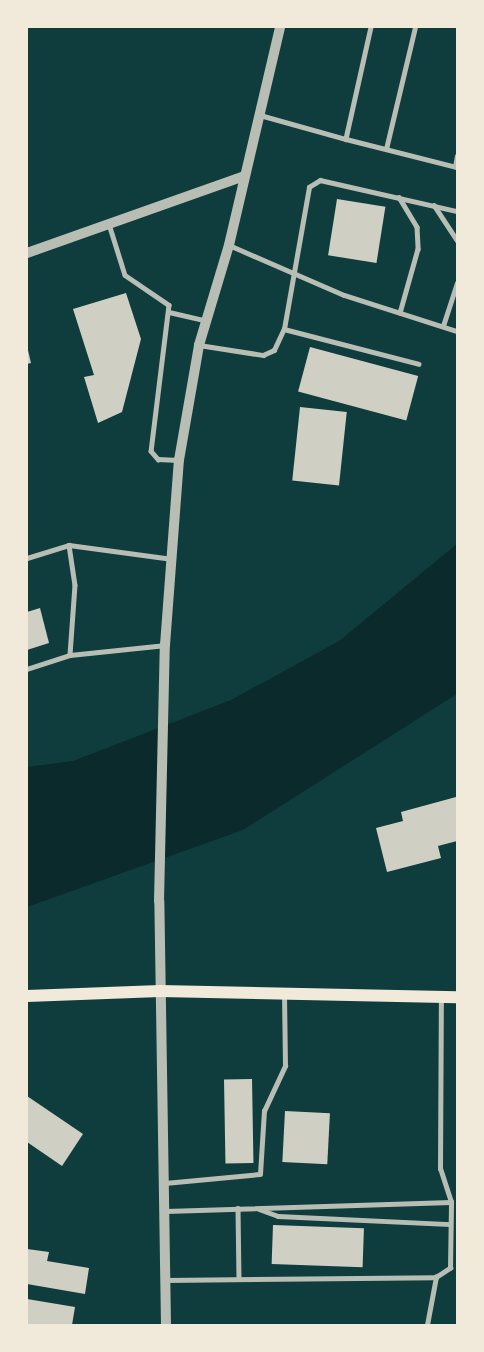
<!DOCTYPE html>
<html>
<head>
<meta charset="utf-8">
<style>
  body { margin:0 }
  #map { position:relative; width:484px; height:1352px; overflow:hidden; background:#0f3d3e; font-family:Barlow,sans-serif }
  div>[style] { position:absolute }
  [style*='--x'] { left:calc(var(--x)*1px); top:calc(var(--y)*1px); width:calc(var(--w)*1px); rotate:calc(var(--a)*1deg) }
  .water>* { inset:0; background:#0a2a2b }
  .building>* { inset:0; background:#cfcfc3; transform-origin:0 0 }
  .service>* { height:4.5px; margin:-2.25px; padding:0 2.25px; transform-origin:2.25px; border-radius:2.25px; background:#b8beb3 }
  .tertiary>* { height:10px; margin:-5px; padding:0 5px; transform-origin:5px; border-radius:5px; background:#b8beb3 }
  .secondary>* { height:12px; margin:-6px; padding:0 6px; transform-origin:6px; border-radius:6px; background:#f1e9da }
  span { translate:-50% -50%; white-space:nowrap; text-align:center; line-height:1.15; -webkit-text-stroke:6px #f1e9da; paint-order:stroke }
  .frame { position:absolute; inset:0; border:28px solid #f1e9da; pointer-events:none }
</style>
</head>
<body>
<div id="map">
  <div class="water">
    <div style="clip-path:polygon(457px 544px,457px 694px,243px 830px,27px 907px,27px 767px,73px 761px,231px 700px,339px 641px)"></div>
  </div>
  <div class="building">
    <div style="left:337px;top:199px;width:49px;height:57px;rotate:9deg"></div>
    <div style="clip-path:polygon(126px 293px,141px 339px,122px 412px,98px 423px,84px 377px,94px 375px,73px 309px)"></div>
    <div style="clip-path:polygon(27px 346px,31px 363px,27px 364px)"></div>
    <div style="left:310px;top:347px;width:112px;height:46px;rotate:15deg"></div>
    <div style="left:300px;top:407px;width:47px;height:74px;rotate:6deg"></div>
    <div style="clip-path:polygon(40px 608px,49px 643px,27px 650px,27px 612px)"></div>
    <div style="clip-path:polygon(456px 797px,457px 841px,438px 846px,441px 858px,387px 872px,376px 828px,403px 821px,401px 812px)"></div>
    <div style="left:252px;top:1079px;width:84px;height:28px;rotate:89deg"></div>
    <div style="clip-path:polygon(27px 1096px,83px 1134px,62px 1166px,27px 1142px)"></div>
    <div style="left:285px;top:1111px;width:45px;height:51px;rotate:3deg"></div>
    <div style="left:273px;top:1225px;width:91px;height:39px;rotate:2deg"></div>
    <div style="clip-path:polygon(27px 1249px,49px 1252px,47px 1261px,89px 1268px,85px 1294px,27px 1284px)"></div>
    <div style="clip-path:polygon(27px 1299px,75px 1307px,72px 1325px,27px 1325px)"></div>
  </div>
  <div class="service">
    <div style="--x:371;--y:27;--w:115;--a:102.6"></div>
    <div style="--x:346;--y:139;--w:114;--a:14.2"></div>
    <div style="--x:260;--y:115;--w:89;--a:15.6"></div>
    <div style="--x:386;--y:149;--w:125;--a:-76.6"></div>
    <div style="--x:455;--y:167;--w:11;--a:-80"></div>
    <div style="--x:399;--y:197;--w:35;--a:59"></div>
    <div style="--x:417;--y:227;--w:22;--a:87"></div>
    <div style="--x:418;--y:249;--w:66;--a:105.7"></div>
    <div style="--x:434;--y:205;--w:42;--a:56.7"></div>
    <div style="--x:109;--y:224;--w:53;--a:72.6"></div>
    <div style="--x:125;--y:275;--w:53;--a:34.3"></div>
    <div style="--x:169;--y:305;--w:147;--a:97"></div>
    <div style="--x:151;--y:451;--w:11;--a:49"></div>
    <div style="--x:158;--y:459;--w:20;--a:3"></div>
    <div style="--x:229;--y:245;--w:125;--a:23.5"></div>
    <div style="--x:344;--y:295;--w:119;--a:17.7"></div>
    <div style="--x:169;--y:312;--w:39;--a:13"></div>
    <div style="--x:443;--y:326;--w:45;--a:-72"></div>
    <div style="--x:284;--y:329;--w:139;--a:14.5"></div>
    <div style="--x:199;--y:345;--w:65;--a:8.9"></div>
    <div style="--x:263;--y:355;--w:12;--a:-24"></div>
    <div style="--x:274;--y:350;--w:23;--a:-65"></div>
    <div style="--x:284;--y:329;--w:144;--a:-80"></div>
    <div style="--x:309;--y:187;--w:13;--a:-32"></div>
    <div style="--x:320;--y:180;--w:140;--a:12.8"></div>
    <div style="--x:69;--y:545;--w:40;--a:81.5"></div>
    <div style="--x:75;--y:585;--w:70;--a:94.1"></div>
    <div style="--x:27;--y:558;--w:44;--a:-17.2"></div>
    <div style="--x:69;--y:545;--w:104;--a:7.7"></div>
    <div style="--x:27;--y:669;--w:45;--a:-18"></div>
    <div style="--x:70;--y:655;--w:96;--a:-6"></div>
    <div style="--x:165;--y:1183;--w:95;--a:-5.4"></div>
    <div style="--x:260;--y:1174;--w:63;--a:-86.4"></div>
    <div style="--x:264;--y:1111;--w:50;--a:-65"></div>
    <div style="--x:285;--y:1066;--w:72;--a:-90.8"></div>
    <div style="--x:238;--y:1208;--w:70;--a:89.2"></div>
    <div style="--x:259;--y:1209;--w:20;--a:20"></div>
    <div style="--x:278;--y:1216;--w:172;--a:2.7"></div>
    <div style="--x:166;--y:1211;--w:285;--a:-1.8"></div>
    <div style="--x:165;--y:1280;--w:271;--a:-0.6"></div>
    <div style="--x:436;--y:1277;--w:17;--a:-33"></div>
    <div style="--x:450;--y:1268;--w:66;--a:-89.1"></div>
    <div style="--x:451;--y:1202;--w:35;--a:-108"></div>
    <div style="--x:440;--y:1169;--w:170;--a:-89.7"></div>
    <div style="--x:427;--y:1325;--w:49;--a:-79.4"></div>
  </div>
  <div class="tertiary">
    <div style="--x:27;--y:253;--w:231;--a:-19.5"></div>
    <div style="--x:166;--y:1325;--w:424;--a:-90.9"></div>
    <div style="--x:159;--y:901;--w:256;--a:-88.7"></div>
    <div style="--x:165;--y:645;--w:186;--a:-85.7"></div>
    <div style="--x:179;--y:460;--w:117;--a:-80.1"></div>
    <div style="--x:199;--y:345;--w:104;--a:-73.3"></div>
    <div style="--x:229;--y:245;--w:224;--a:-76.8"></div>
  </div>
  <div class="secondary">
    <div style="--x:27;--y:996;--w:133;--a:-2.2"></div>
    <div style="--x:160;--y:991;--w:297;--a:1.2"></div>
  </div>
  <div class="frame"></div>
</div>
</body>
</html>
